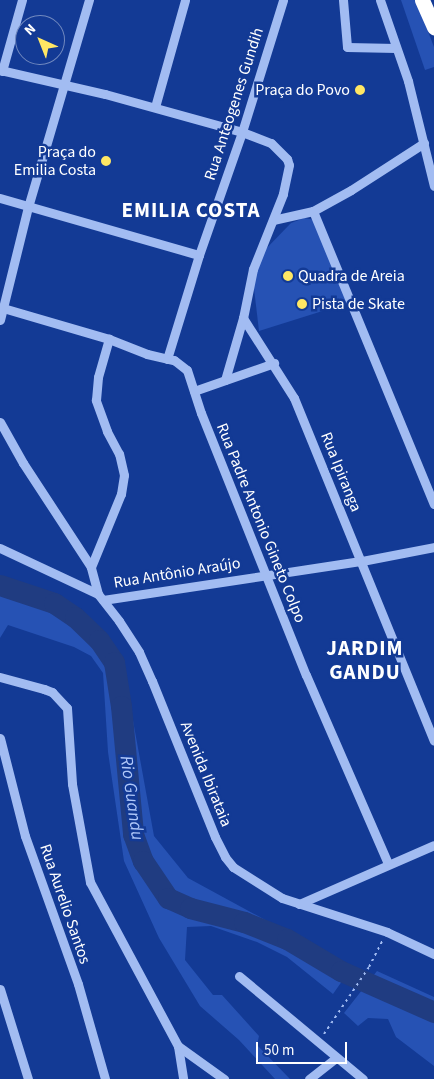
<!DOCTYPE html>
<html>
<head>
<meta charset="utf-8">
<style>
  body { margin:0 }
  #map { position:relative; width:434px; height:1079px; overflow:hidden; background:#133a95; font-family:"Source Sans 3",sans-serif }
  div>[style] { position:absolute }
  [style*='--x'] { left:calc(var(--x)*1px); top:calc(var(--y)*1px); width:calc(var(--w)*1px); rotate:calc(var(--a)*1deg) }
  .green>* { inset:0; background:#2652b4 }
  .river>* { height:21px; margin:-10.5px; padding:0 10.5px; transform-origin:10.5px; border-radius:10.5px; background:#203c81 }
  .path>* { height:2px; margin-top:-1px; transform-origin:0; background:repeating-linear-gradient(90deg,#a2bcf2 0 2.5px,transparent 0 6.5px) }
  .minor>* { height:9px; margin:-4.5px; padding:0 4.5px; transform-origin:4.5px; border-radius:4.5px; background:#a2bcf2 }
  .highway>* { height:15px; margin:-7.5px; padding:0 7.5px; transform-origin:7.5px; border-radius:7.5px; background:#fff }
  .dots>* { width:14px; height:14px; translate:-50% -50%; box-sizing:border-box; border:2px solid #133a95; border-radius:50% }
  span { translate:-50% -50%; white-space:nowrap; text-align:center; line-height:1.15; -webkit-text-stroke:5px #133a95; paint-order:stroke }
  .poi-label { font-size:16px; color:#fff }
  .right { translate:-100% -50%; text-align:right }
  .left { translate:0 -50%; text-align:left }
  .street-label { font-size:16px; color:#fff }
  .water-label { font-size:18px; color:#afc7f9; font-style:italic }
  .district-label { font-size:21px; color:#fff; font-weight:700; letter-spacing:1px }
  .north { position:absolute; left:15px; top:15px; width:50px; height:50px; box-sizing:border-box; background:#133a95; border:1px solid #7189bf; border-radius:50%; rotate:316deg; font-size:14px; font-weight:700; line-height:20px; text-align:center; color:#fff }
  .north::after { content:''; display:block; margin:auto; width:18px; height:22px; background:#ffe764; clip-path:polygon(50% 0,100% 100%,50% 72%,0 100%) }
  .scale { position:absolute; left:256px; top:1042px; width:91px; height:22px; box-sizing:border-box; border:2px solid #fff; border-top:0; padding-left:6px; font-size:15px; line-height:18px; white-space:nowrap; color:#fff; -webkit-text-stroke:4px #133a95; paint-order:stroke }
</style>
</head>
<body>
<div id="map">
  <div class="green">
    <div style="clip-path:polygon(401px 0,416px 0,434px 47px,434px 67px,425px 70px)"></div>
    <div style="clip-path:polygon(304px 218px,316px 220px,348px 303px,259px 331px,253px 280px,260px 255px,291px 223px)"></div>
    <div style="clip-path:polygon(0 580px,64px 602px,90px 621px,122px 660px,154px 836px,188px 878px,352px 967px,333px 994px,287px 957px,257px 942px,211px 926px,187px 927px,185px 960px,213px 995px,222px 995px,259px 1036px,257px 1045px,290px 1079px,275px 1079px,239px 1040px,200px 1006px,159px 938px,124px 861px,108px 752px,103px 673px,91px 656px,74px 647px,8px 625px,0 638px)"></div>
    <div style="clip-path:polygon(377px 971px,434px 997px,434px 1066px,396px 1037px,388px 1019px,368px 1018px,358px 1026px,344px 1013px)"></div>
  </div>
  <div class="river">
    <div style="--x:0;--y:585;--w:57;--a:18.4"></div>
    <div style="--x:54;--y:603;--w:25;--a:34"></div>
    <div style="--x:75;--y:617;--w:33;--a:44"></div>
    <div style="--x:99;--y:640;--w:27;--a:56"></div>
    <div style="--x:114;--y:662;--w:45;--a:81"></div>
    <div style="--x:121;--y:706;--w:129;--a:84.6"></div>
    <div style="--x:133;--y:834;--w:29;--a:70"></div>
    <div style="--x:143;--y:861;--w:45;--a:56"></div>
    <div style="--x:168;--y:898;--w:24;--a:24"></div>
    <div style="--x:190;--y:908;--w:56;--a:14.5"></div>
    <div style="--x:244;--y:922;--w:46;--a:21.6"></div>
    <div style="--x:287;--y:939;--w:63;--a:30.7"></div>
    <div style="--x:341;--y:971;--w:102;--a:23.8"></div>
  </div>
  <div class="path">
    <div style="--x:324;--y:1034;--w:81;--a:-56.1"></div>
    <div style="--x:369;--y:967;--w:29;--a:-63"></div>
  </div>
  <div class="minor">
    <div style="--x:343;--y:0;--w:47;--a:85.1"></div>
    <div style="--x:347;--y:47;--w:49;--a:1.2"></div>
    <div style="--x:380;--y:0;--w:86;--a:70.9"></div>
    <div style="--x:408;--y:81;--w:108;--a:76.1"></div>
    <div style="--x:0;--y:70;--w:108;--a:12.9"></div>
    <div style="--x:105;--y:94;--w:142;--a:15.5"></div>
    <div style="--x:242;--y:132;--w:31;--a:21"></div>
    <div style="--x:271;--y:143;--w:23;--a:45"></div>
    <div style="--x:287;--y:159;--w:6;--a:72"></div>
    <div style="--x:289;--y:165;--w:30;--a:102"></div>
    <div style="--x:283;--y:194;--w:81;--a:111.8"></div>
    <div style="--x:253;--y:269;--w:50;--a:101.5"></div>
    <div style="--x:243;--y:318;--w:95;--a:57.5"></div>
    <div style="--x:294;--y:398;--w:370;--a:67.8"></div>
    <div style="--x:2;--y:71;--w:74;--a:-74.3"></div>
    <div style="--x:155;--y:107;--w:111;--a:-74.3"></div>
    <div style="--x:0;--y:198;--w:207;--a:16"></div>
    <div style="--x:313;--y:211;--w:317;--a:67.6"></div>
    <div style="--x:273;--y:220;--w:41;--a:-12.7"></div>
    <div style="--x:313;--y:211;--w:43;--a:-28.9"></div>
    <div style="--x:351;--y:190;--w:87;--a:-32.8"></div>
    <div style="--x:3;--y:308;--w:110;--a:16.3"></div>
    <div style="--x:109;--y:339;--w:41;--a:21.5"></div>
    <div style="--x:147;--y:354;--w:28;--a:13"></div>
    <div style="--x:174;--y:360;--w:16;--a:38"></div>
    <div style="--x:187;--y:370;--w:45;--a:72"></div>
    <div style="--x:201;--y:413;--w:282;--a:68.2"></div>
    <div style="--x:306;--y:675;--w:206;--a:66.5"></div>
    <div style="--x:0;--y:320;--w:116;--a:-76.1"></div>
    <div style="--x:28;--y:207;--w:216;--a:-73.6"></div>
    <div style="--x:167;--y:359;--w:109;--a:-72.9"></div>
    <div style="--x:199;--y:255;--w:130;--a:-70.7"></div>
    <div style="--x:242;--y:132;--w:138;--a:-72.7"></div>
    <div style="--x:225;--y:380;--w:65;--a:-73.8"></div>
    <div style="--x:194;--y:391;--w:85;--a:-19.3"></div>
    <div style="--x:0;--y:422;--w:47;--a:60.7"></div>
    <div style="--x:23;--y:463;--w:124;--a:56.8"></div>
    <div style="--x:0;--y:548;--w:108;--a:25.1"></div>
    <div style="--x:98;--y:594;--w:34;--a:52"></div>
    <div style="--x:119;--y:621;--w:37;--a:57"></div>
    <div style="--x:139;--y:652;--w:32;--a:66"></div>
    <div style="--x:152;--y:681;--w:168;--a:68"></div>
    <div style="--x:215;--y:837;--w:22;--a:63"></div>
    <div style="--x:225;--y:857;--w:13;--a:51"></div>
    <div style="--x:233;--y:867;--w:58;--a:32.3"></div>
    <div style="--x:282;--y:898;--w:110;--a:17.9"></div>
    <div style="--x:387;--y:932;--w:52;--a:25.1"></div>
    <div style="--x:98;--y:594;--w:28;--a:-105"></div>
    <div style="--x:91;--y:567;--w:79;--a:-67.7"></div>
    <div style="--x:121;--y:494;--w:19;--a:-81"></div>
    <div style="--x:124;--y:475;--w:22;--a:-103"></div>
    <div style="--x:119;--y:454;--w:26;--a:-118"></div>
    <div style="--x:107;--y:431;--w:33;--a:-110"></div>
    <div style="--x:96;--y:400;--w:23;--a:-85"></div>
    <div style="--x:98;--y:377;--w:40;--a:-74"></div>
    <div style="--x:103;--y:600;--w:262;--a:-8.6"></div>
    <div style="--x:362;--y:561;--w:73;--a:-11"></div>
    <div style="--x:0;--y:677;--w:46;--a:15.3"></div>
    <div style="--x:44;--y:689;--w:9;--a:21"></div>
    <div style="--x:52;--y:692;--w:22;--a:47"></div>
    <div style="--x:67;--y:708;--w:76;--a:86.2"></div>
    <div style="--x:72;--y:784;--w:100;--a:79.6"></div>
    <div style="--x:90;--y:882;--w:186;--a:61.8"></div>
    <div style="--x:178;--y:1046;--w:33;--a:81"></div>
    <div style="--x:0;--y:738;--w:101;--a:75.7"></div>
    <div style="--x:25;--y:836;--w:157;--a:70.3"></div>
    <div style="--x:78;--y:984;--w:99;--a:74.1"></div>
    <div style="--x:299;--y:904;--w:147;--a:-23.6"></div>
    <div style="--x:239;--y:976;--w:161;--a:39.7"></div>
    <div style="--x:0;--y:989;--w:94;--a:72.7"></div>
    <div style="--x:178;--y:1046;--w:57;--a:35.7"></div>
    <div style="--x:309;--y:1079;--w:34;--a:-38"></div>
  </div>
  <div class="highway">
    <div style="--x:422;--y:0;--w:30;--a:66"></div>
  </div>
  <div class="dots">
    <div style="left:360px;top:90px;background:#ffe764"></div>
    <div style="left:106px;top:161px;background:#ffe764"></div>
    <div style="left:288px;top:276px;background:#ffe764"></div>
    <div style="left:302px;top:304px;background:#ffe764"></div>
  </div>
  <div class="poi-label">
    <span class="right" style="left:350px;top:90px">Praça do Povo</span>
    <span class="right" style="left:96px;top:161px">Praça do<br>Emilia Costa</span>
    <span class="left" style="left:298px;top:276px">Quadra de Areia</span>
    <span class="left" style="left:312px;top:304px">Pista de Skate</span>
  </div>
  <div class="street-label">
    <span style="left:234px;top:104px;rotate:-72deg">Rua Anteogenes Gundih</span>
    <span style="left:341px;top:472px;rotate:68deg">Rua Ipiranga</span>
    <span style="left:261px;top:523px;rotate:68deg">Rua Padre Antonio Gineto Colpo</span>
    <span style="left:177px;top:573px;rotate:-9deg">Rua Antônio Araújo</span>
    <span style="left:206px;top:774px;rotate:68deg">Avenida Ibirataia</span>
    <span style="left:65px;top:904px;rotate:71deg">Rua Aurelio Santos</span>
  </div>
  <div class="water-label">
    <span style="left:131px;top:798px;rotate:82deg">Rio Guandu</span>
  </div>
  <div class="district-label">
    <span style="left:191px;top:210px">EMILIA COSTA</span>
    <span style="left:365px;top:660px">JARDIM<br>GANDU</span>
  </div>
  <div class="north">N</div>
  <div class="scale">50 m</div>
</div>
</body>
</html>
